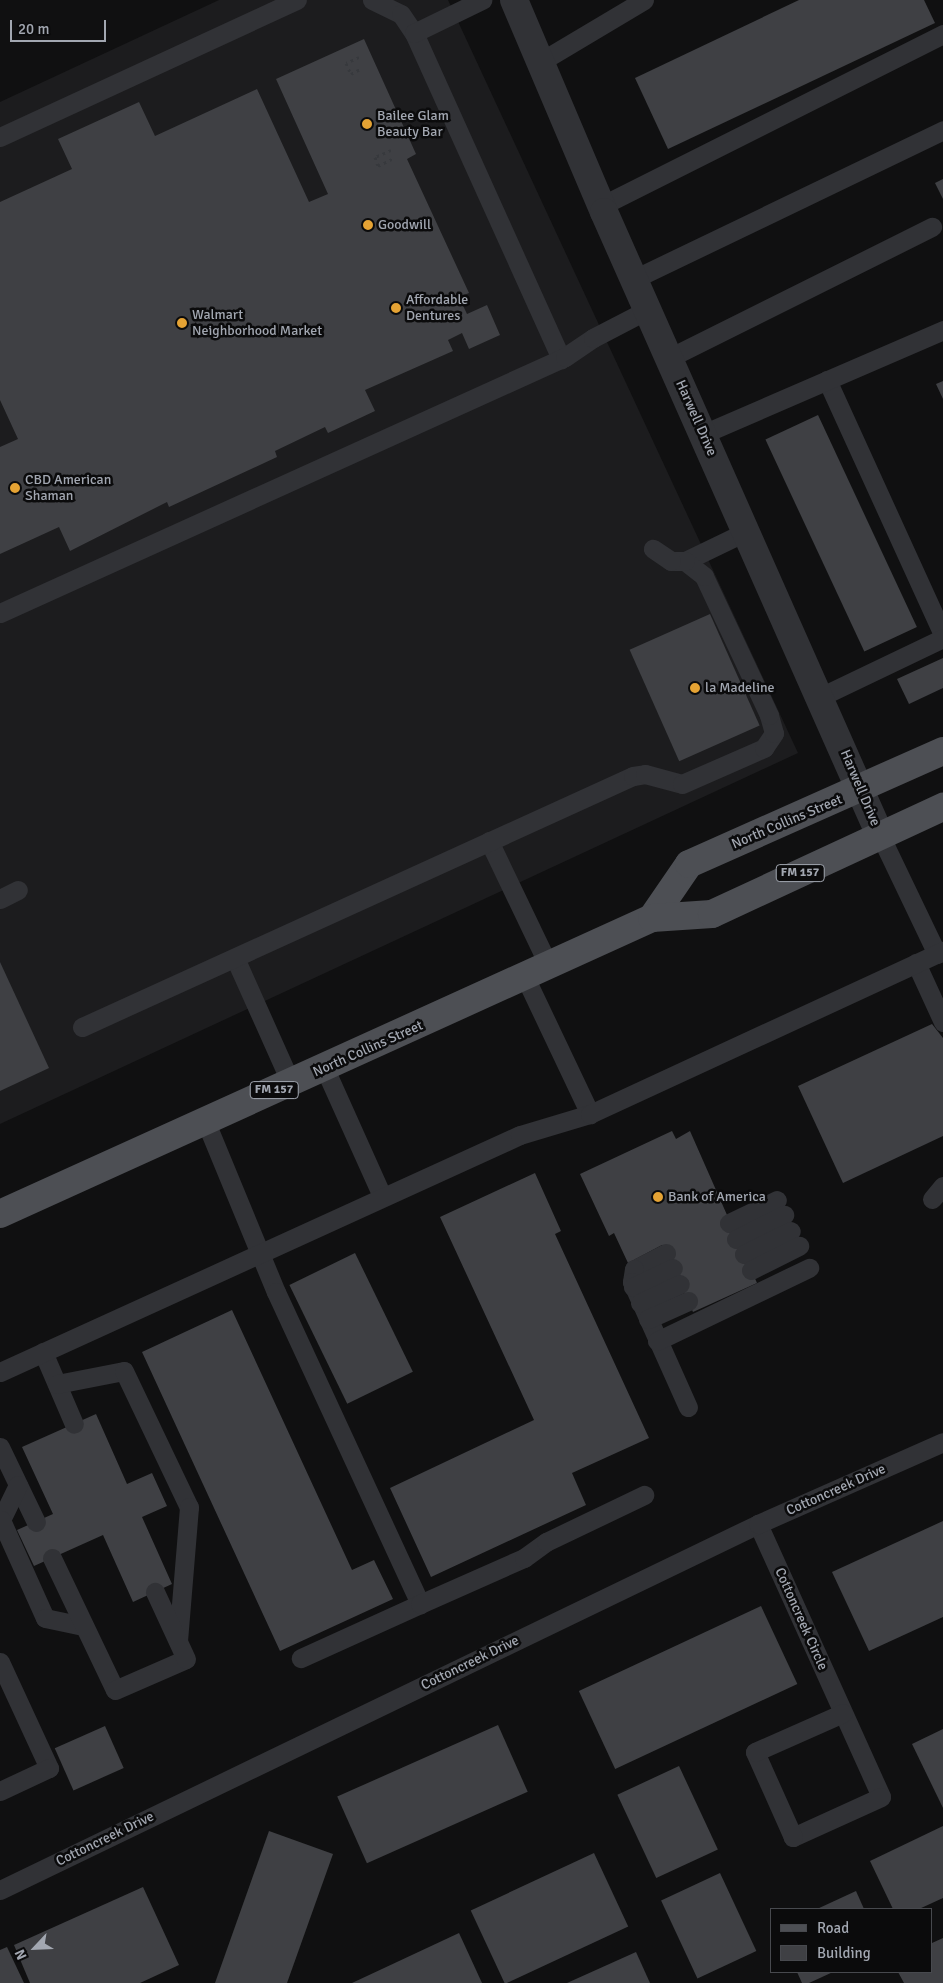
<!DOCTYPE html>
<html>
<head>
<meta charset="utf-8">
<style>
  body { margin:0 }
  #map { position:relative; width:943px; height:1983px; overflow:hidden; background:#101011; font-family:Signika,sans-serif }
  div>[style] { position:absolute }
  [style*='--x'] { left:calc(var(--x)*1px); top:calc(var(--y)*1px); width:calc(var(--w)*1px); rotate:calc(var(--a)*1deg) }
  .built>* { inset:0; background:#1c1c1e }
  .building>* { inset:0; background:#3f4044; transform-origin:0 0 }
  .path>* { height:3px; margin-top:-1.5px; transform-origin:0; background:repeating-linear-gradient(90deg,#37393d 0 2.5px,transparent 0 6.5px) }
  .lane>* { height:19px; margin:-9.5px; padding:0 9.5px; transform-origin:9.5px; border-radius:9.5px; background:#313236 }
  .street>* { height:28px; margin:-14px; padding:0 14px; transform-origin:14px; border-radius:14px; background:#313236 }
  .primary>* { height:28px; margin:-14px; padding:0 14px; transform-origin:14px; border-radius:14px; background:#4d4f54 }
  .dots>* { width:14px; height:14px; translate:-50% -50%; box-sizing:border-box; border:2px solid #0b0b0c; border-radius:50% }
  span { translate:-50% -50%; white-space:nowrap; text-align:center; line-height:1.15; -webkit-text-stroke:5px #0b0b0c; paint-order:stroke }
  .shield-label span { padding:1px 4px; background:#0b0b0c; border:1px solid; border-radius:4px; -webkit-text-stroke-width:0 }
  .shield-label { font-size:12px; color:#a2a7b1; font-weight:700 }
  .poi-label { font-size:14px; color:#a2a7b1 }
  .left { translate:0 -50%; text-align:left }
  .street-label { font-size:14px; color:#a2a7b1 }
  .legend { position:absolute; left:770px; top:1908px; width:162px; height:65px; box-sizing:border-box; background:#0b0b0c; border:1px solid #47494e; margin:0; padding:6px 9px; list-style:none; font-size:15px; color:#a2a7b1 }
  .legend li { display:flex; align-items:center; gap:10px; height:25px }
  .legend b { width:25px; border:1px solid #47494e }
  .north { position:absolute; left:10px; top:1923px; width:50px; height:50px; -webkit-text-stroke:4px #0b0b0c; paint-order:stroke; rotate:245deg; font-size:14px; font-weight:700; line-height:20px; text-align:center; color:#a2a7b1 }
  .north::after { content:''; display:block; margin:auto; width:18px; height:22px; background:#a2a7b1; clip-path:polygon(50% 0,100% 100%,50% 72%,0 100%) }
  .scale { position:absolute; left:10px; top:20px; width:96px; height:22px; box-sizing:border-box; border:2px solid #a2a7b1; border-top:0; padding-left:6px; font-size:15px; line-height:18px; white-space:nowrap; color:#a2a7b1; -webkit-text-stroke:4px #0b0b0c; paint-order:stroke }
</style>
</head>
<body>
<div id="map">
  <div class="built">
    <div style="clip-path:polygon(219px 0,448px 0,798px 753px,0 1124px,0 102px)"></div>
  </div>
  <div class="building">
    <div style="clip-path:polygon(799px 0,924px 0,935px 23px,668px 149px,635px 78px)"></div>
    <div style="clip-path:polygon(364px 39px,416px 154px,407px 159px,469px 293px,459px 297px,467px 314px,487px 305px,500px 335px,469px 349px,462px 333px,448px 340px,453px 351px,365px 390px,375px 411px,328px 433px,325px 427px,275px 451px,277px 457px,169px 507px,167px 502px,70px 551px,59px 527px,0 554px,0 447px,18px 439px,0 400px,0 202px,72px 169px,58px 139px,139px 102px,155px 136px,257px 89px,309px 202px,328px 194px,276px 79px)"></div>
    <div style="clip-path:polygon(943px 179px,943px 199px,935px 183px)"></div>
    <div style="clip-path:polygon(943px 381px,943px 399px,936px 384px)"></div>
    <div style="left:818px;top:415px;width:234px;height:58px;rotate:65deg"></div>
    <div style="left:710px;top:614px;width:122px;height:88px;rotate:66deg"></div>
    <div style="clip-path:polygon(943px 658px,943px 688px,909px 704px,897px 679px)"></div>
    <div style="clip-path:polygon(0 962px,49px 1068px,0 1091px)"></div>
    <div style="clip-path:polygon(932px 1024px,943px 1038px,943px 1136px,843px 1183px,798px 1086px)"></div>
    <div style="clip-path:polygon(672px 1131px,676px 1139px,690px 1131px,757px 1283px,693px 1312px,662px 1245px,628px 1263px,614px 1233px,609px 1236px,580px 1174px)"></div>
    <div style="clip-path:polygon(535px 1173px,561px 1231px,555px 1234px,649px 1438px,572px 1473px,586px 1505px,431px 1577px,390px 1488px,534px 1420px,440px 1217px)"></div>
    <div style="left:355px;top:1253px;width:132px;height:73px;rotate:64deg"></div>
    <div style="clip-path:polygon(232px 1310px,352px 1570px,374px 1560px,393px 1599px,280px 1651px,142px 1352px)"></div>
    <div style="clip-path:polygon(96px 1414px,127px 1484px,152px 1473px,167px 1506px,142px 1517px,172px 1584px,133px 1602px,103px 1535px,34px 1566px,17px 1530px,53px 1514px,22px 1447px)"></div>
    <div style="clip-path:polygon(943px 1521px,943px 1617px,869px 1651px,832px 1572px)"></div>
    <div style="left:761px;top:1606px;width:86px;height:201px;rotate:65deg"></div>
    <div style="left:498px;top:1725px;width:73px;height:176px;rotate:66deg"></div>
    <div style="left:105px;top:1726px;width:46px;height:55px;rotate:66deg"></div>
    <div style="clip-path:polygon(943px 1729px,943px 1808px,912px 1744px)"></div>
    <div style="left:679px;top:1766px;width:92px;height:68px;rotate:65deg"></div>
    <div style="clip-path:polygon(943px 1826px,943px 1898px,919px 1909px,893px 1909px,870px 1861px)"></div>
    <div style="clip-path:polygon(269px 1831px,333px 1854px,287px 1983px,215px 1983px)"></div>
    <div style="left:594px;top:1853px;width:81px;height:136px;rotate:65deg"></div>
    <div style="left:720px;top:1873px;width:86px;height:65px;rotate:65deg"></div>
    <div style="clip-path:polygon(143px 1887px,179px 1965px,140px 1983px,30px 1983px,14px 1945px)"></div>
    <div style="clip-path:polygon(856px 1891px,864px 1909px,817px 1909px)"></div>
    <div style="clip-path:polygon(459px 1933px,482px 1983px,352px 1983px)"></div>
    <div style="clip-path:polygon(943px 1938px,943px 1983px,904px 1983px,898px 1972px,932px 1972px,932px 1943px)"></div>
    <div style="clip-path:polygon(7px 1947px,24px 1983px,0 1983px,0 1950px)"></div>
    <div style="clip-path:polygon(636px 1952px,650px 1983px,567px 1983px)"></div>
    <div style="clip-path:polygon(797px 1972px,833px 1972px,809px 1983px,802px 1983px)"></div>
  </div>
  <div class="path">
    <div style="--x:359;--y:57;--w:14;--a:155"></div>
    <div style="--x:346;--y:63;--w:12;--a:66"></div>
    <div style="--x:351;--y:74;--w:10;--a:-29"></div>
    <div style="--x:391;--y:150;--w:17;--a:156"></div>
    <div style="--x:375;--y:157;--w:9;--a:72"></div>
    <div style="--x:378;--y:166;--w:16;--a:-27"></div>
  </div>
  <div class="lane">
    <div style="--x:372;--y:0;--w:32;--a:26"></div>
    <div style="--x:401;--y:14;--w:23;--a:56"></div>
    <div style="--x:414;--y:33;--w:358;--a:65.7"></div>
    <div style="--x:414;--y:33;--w:76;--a:-25.9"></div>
    <div style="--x:540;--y:62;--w:121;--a:-30.8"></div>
    <div style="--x:0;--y:137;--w:327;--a:-24.8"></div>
    <div style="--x:601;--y:206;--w:383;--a:-26.7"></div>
    <div style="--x:634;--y:279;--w:343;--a:-25.7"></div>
    <div style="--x:669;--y:358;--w:294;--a:-26.5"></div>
    <div style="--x:827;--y:380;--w:280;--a:65.5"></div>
    <div style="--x:703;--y:434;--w:262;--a:-23.4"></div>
    <div style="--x:685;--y:561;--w:69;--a:-25.8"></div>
    <div style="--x:0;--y:613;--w:620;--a:-24.38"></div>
    <div style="--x:565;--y:357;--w:34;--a:-34"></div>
    <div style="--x:593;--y:338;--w:61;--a:-27.4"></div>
    <div style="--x:820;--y:697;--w:136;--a:-25.6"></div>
    <div style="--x:880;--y:835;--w:132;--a:64.4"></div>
    <div style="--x:489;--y:841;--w:139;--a:64.4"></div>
    <div style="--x:0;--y:899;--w:20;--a:-27"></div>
    <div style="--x:235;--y:958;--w:137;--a:65.9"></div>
    <div style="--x:916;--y:963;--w:65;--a:65.4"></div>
    <div style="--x:525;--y:977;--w:152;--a:64.6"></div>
    <div style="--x:82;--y:1027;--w:605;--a:-24.49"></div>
    <div style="--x:633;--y:776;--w:12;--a:-9"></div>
    <div style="--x:645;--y:774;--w:38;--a:15"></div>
    <div style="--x:682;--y:784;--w:90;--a:-23.7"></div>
    <div style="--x:764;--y:748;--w:18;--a:-56"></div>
    <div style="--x:774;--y:733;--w:19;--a:-106"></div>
    <div style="--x:769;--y:715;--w:153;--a:-115.1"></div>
    <div style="--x:704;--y:576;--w:24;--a:-142"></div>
    <div style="--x:685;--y:561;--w:14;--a:180"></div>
    <div style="--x:671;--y:561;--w:22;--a:-146"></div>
    <div style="--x:325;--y:1069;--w:139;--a:65.8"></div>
    <div style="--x:205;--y:1120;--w:186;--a:67.6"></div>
    <div style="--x:276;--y:1292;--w:344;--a:65.2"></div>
    <div style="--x:420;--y:1604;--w:131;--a:155.6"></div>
    <div style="--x:932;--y:1199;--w:17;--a:-50"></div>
    <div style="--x:729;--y:1223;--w:53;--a:-25.6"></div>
    <div style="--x:736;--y:1239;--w:54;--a:-26.6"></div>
    <div style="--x:666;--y:1253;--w:36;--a:153"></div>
    <div style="--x:634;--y:1269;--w:13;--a:99"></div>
    <div style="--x:632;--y:1282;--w:137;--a:65.9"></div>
    <div style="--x:744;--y:1254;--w:52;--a:-26.1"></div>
    <div style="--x:751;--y:1270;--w:54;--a:-26.6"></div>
    <div style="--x:633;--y:1287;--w:44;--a:-25.4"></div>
    <div style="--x:640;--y:1303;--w:44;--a:-25.4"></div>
    <div style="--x:648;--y:1319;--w:44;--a:-24.2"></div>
    <div style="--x:657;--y:1341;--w:169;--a:-25.7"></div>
    <div style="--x:43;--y:1352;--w:78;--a:66.7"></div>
    <div style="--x:0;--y:1372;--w:571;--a:-24.5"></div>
    <div style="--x:520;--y:1135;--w:73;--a:-16.7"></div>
    <div style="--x:590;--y:1114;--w:389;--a:-24.8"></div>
    <div style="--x:57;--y:1384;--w:68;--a:-11"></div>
    <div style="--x:124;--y:1371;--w:151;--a:64.5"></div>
    <div style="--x:189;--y:1507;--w:134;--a:94.7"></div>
    <div style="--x:0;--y:1447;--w:83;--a:64.4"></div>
    <div style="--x:18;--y:1485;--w:39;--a:116"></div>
    <div style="--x:1;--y:1520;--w:107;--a:65.8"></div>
    <div style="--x:45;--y:1618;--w:40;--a:12"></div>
    <div style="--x:758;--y:1524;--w:299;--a:65.7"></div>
    <div style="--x:881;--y:1797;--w:97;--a:155.6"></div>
    <div style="--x:793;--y:1837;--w:93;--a:-114.1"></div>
    <div style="--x:755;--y:1752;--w:96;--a:-23.9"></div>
    <div style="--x:52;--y:1558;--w:146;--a:64.5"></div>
    <div style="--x:115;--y:1690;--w:77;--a:-23.6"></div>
    <div style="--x:186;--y:1659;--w:74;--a:-114.8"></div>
    <div style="--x:420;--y:1604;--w:114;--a:-23.9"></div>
    <div style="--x:524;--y:1558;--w:27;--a:-36"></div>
    <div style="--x:546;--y:1542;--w:109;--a:-25.6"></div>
    <div style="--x:0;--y:1662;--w:117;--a:65.2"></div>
    <div style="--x:49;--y:1768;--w:54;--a:154.9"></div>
    <div style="--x:0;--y:1890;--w:842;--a:-25.77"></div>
    <div style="--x:758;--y:1524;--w:202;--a:-23.9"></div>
  </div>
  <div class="street">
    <div style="--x:514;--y:0;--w:230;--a:67"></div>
    <div style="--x:604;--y:212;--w:681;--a:66.11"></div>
  </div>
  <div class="primary">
    <div style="--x:652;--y:918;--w:65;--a:-55.6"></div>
    <div style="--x:689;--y:864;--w:278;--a:-24"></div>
    <div style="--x:0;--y:1214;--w:716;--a:-24.42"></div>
    <div style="--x:652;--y:918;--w:60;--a:-3.8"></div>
    <div style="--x:712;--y:914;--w:255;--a:-24.9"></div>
  </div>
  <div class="dots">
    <div style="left:367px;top:124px;background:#e5a334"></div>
    <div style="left:368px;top:225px;background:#e5a334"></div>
    <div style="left:396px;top:308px;background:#e5a334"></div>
    <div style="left:182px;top:323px;background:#e5a334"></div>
    <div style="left:15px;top:488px;background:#e5a334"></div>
    <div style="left:695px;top:688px;background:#e5a334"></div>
    <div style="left:658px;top:1197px;background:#e5a334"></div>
  </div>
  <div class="shield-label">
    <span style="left:800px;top:873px">FM 157</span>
    <span style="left:274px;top:1090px">FM 157</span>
  </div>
  <div class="poi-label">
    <span class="left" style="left:377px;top:124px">Bailee Glam<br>Beauty Bar</span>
    <span class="left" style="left:378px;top:225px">Goodwill</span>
    <span class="left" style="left:406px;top:308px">Affordable<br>Dentures</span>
    <span class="left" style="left:192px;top:323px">Walmart<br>Neighborhood Market</span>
    <span class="left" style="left:25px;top:488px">CBD American<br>Shaman</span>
    <span class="left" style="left:705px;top:688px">la Madeline</span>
    <span class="left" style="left:668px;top:1197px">Bank of America</span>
  </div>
  <div class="street-label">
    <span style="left:696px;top:418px;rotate:66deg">Harwell Drive</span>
    <span style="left:860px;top:788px;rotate:67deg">Harwell Drive</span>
    <span style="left:787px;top:822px;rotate:-23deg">North Collins Street</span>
    <span style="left:368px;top:1049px;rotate:-24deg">North Collins Street</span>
    <span style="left:836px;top:1490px;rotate:-24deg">Cottoncreek Drive</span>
    <span style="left:801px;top:1619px;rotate:66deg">Cottoncreek Circle</span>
    <span style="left:470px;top:1663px;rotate:-26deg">Cottoncreek Drive</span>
    <span style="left:105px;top:1839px;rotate:-26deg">Cottoncreek Drive</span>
  </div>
  <ul class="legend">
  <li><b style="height:6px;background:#4d4f54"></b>Road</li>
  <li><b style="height:14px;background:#3f4044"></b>Building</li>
  </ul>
  <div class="north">N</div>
  <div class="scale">20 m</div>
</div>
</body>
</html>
